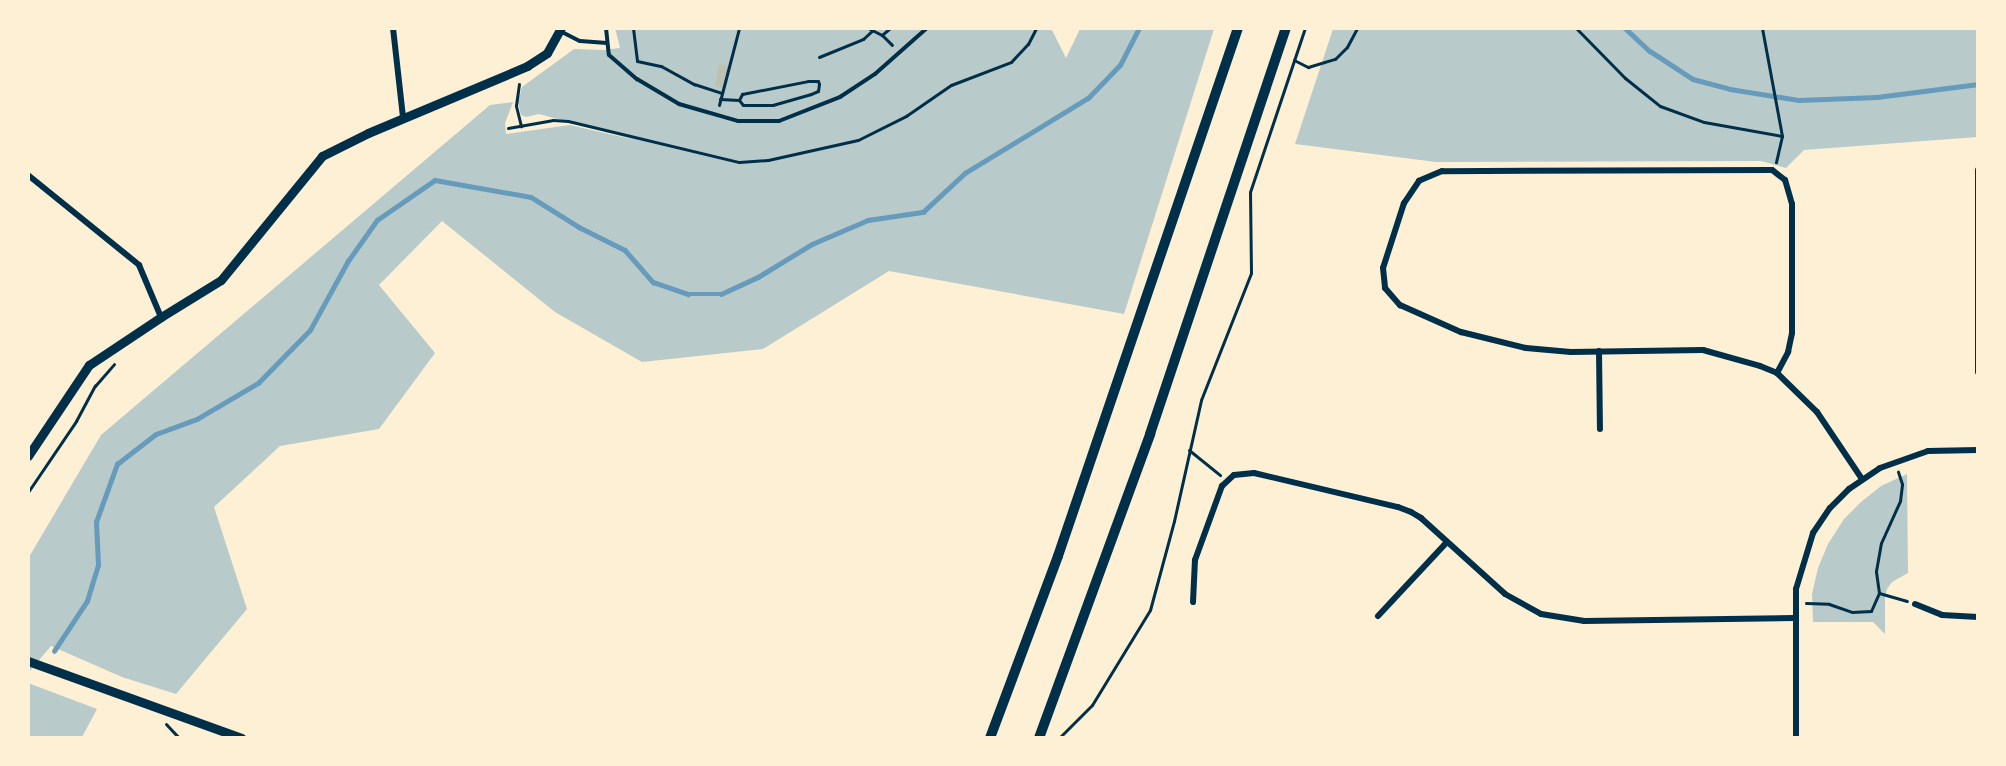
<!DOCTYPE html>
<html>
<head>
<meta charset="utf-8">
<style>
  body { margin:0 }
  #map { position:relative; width:2006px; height:766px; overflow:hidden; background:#fdf0d5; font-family:"IBM Plex Sans",sans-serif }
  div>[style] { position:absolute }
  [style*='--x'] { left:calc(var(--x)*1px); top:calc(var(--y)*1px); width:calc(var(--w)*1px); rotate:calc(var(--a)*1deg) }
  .green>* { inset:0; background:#b9caca }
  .stream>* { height:4.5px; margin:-2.25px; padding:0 2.25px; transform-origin:2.25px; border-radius:2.25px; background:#669bbc }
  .building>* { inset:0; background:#bec0b2; transform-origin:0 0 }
  .path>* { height:3px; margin:-1.5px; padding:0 1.5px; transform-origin:1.5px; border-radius:1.5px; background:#003049 }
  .service>* { height:4px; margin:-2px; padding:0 2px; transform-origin:2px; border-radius:2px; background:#003049 }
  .minor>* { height:6px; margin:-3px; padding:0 3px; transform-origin:3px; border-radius:3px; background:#003049 }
  .tertiary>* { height:9px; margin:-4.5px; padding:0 4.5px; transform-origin:4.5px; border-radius:4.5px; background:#003049 }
  .primary>* { height:10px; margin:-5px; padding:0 5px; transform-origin:5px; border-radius:5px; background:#003049 }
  span { translate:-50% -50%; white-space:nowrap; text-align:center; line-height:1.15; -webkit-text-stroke:6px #fdf0d5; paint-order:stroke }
  .frame { position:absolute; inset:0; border:30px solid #fdf0d5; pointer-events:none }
</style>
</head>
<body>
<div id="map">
  <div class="green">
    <div style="clip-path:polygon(615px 28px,1051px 28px,1066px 58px,1080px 29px,1214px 29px,1124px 314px,889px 271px,763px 349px,642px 362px,555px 312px,442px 221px,379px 285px,435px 353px,379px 429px,280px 446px,214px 507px,247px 609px,176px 694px,122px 677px,51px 646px,29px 672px,29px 557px,101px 435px,490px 105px,513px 102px,505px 123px,506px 134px,570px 125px,635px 140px,539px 114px,526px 117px,521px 115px,518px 102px,522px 87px,574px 49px,604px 50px,620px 48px)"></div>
    <div style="clip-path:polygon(1333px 29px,1977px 29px,1977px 137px,1804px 150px,1786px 168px,1761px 161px,1436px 162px,1295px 144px)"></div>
    <div style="clip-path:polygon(1907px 474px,1908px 573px,1892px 582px,1887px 589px,1885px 598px,1885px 634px,1873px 622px,1813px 622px,1812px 594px,1818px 568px,1828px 544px,1844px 519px,1861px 502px,1881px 486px)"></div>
    <div style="clip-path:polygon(28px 683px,97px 709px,82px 737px,29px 737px)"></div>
  </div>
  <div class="stream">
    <div style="--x:1625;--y:28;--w:34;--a:43"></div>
    <div style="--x:1650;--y:51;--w:51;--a:33.1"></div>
    <div style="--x:1693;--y:79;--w:38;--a:15"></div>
    <div style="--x:1730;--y:89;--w:70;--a:9.1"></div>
    <div style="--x:1799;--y:100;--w:78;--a:-2.2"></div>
    <div style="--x:1877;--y:97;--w:102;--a:-7.3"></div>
    <div style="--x:54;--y:651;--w:60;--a:-56.6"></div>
    <div style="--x:87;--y:601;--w:38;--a:-73"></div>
    <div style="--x:98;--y:565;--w:43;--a:-92.7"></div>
    <div style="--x:96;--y:522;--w:62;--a:-70.1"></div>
    <div style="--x:117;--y:464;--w:49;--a:-37.6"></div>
    <div style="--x:156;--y:434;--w:44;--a:-20.1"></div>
    <div style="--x:197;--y:419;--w:71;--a:-30.5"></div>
    <div style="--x:258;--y:383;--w:74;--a:-45.5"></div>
    <div style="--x:310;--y:330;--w:79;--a:-61.2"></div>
    <div style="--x:348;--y:261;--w:50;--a:-54.7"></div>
    <div style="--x:377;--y:220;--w:70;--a:-34.6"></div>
    <div style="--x:435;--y:180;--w:97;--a:10"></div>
    <div style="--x:531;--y:197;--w:57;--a:32"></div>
    <div style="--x:579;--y:227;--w:51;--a:26.6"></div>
    <div style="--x:625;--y:250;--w:43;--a:48.8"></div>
    <div style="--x:653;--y:282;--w:37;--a:19"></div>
    <div style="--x:688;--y:294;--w:33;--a:0"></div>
    <div style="--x:721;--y:294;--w:41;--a:-24.7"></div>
    <div style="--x:758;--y:277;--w:63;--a:-31.4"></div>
    <div style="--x:812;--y:244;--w:61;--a:-23.2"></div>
    <div style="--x:868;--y:220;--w:56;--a:-8.3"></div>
    <div style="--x:923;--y:212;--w:57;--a:-42.9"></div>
    <div style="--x:965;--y:173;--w:144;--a:-31.4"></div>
    <div style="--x:1088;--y:98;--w:46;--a:-45.9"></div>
    <div style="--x:1120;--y:65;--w:42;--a:-62.8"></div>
  </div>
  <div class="building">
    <div style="left:719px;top:64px;width:11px;height:23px;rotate:10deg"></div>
  </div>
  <div class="path">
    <div style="--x:633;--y:28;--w:33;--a:83"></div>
    <div style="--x:637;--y:61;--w:25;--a:12"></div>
    <div style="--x:661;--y:66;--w:38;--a:29"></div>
    <div style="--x:694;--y:84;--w:28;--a:18"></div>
    <div style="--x:868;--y:28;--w:16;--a:27"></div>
    <div style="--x:890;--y:28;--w:11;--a:139"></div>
    <div style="--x:882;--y:35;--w:14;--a:45"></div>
    <div style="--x:1576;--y:28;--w:70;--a:45.6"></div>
    <div style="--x:1625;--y:78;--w:45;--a:38.7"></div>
    <div style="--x:1660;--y:106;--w:47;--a:20"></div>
    <div style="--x:1704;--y:122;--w:79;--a:10.2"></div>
    <div style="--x:1762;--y:28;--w:110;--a:79.5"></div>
    <div style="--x:1782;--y:136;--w:27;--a:103"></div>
    <div style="--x:819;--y:57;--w:48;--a:-22.2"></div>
    <div style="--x:863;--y:39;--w:12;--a:-42"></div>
    <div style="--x:1294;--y:60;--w:16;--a:27"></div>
    <div style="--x:1308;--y:67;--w:28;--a:-17"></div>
    <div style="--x:1335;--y:59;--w:17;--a:-45"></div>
    <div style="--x:1347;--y:47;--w:21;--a:-62"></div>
    <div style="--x:519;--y:84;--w:22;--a:98"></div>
    <div style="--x:516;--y:106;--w:21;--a:76"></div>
    <div style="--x:720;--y:99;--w:19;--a:3"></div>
    <div style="--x:739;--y:100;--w:7;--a:-63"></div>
    <div style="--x:742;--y:94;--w:67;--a:-11.1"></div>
    <div style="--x:808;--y:81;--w:10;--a:0"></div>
    <div style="--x:818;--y:81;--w:3;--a:72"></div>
    <div style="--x:819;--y:84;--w:7;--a:98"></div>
    <div style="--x:818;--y:91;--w:8;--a:157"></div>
    <div style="--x:811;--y:94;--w:40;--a:164"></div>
    <div style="--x:773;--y:105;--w:30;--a:180"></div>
    <div style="--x:743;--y:105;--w:6;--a:-129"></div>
    <div style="--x:719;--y:105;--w:80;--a:-75.4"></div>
    <div style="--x:508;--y:128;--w:46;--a:-10.1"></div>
    <div style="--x:553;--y:120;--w:15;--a:4"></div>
    <div style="--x:568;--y:121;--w:176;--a:13.5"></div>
    <div style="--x:739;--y:162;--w:29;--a:-4"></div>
    <div style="--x:768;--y:160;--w:92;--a:-12.5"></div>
    <div style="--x:858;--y:140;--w:54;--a:-26.6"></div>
    <div style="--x:906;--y:116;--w:55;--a:-34.6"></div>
    <div style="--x:951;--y:85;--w:64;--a:-21"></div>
    <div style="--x:1011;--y:62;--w:25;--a:-47"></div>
    <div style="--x:1028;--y:44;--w:18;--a:-63"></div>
    <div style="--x:1189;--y:450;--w:40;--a:39"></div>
    <div style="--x:28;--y:492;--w:86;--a:-55.9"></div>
    <div style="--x:76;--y:421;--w:40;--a:-62"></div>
    <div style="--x:95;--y:386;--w:29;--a:-49"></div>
    <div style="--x:1879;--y:593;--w:29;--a:16"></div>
    <div style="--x:1806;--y:603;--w:23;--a:2"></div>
    <div style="--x:1829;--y:604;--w:24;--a:19"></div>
    <div style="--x:1852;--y:612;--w:19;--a:-3"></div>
    <div style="--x:1871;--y:611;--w:20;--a:-66"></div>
    <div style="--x:1879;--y:593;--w:22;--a:-98"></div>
    <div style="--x:1876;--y:571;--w:28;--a:-80"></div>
    <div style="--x:1881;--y:543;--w:46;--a:-65.7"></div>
    <div style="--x:1900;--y:501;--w:17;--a:-83"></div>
    <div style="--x:1902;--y:484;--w:13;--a:-108"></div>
    <div style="--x:166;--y:724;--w:19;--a:47"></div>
    <div style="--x:1059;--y:738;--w:47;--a:-45"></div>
    <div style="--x:1092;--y:705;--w:111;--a:-58.6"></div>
    <div style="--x:1150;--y:610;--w:92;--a:-74.9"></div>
    <div style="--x:1174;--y:521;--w:124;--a:-77.4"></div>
    <div style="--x:1201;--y:400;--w:136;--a:-68.5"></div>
    <div style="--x:1251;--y:273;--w:81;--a:-90.7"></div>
    <div style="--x:1250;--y:192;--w:173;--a:-71.5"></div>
  </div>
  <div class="service">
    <div style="--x:606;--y:28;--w:27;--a:84"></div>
    <div style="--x:609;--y:55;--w:37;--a:41"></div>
    <div style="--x:637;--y:79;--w:49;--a:30.8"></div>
    <div style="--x:679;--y:104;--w:61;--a:16.1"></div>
    <div style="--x:738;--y:121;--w:41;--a:0"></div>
    <div style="--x:779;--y:121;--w:66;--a:-21.5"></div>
    <div style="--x:840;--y:97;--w:42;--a:-33.3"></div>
    <div style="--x:875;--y:74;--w:69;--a:-41.5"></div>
    <div style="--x:560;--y:31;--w:22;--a:27"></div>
    <div style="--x:580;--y:41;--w:27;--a:4"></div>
  </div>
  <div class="minor">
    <div style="--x:393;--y:28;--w:90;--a:83.6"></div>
    <div style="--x:1978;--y:170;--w:202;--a:90"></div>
    <div style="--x:28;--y:175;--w:143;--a:39"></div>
    <div style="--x:139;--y:265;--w:56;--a:67.1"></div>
    <div style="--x:1599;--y:351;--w:78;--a:89.3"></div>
    <div style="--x:1777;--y:373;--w:24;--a:-62"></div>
    <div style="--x:1788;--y:352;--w:19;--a:-78"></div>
    <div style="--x:1792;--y:333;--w:129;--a:-90"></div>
    <div style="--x:1792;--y:204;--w:25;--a:-106"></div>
    <div style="--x:1785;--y:180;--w:16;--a:-142"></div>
    <div style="--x:1772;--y:170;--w:330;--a:179.8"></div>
    <div style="--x:1442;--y:171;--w:25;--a:157"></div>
    <div style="--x:1419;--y:181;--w:27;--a:124"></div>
    <div style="--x:1404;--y:203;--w:68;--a:107.9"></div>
    <div style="--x:1383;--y:268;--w:20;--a:84"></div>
    <div style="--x:1385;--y:288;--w:23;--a:49"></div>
    <div style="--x:1400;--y:305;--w:67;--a:23.9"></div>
    <div style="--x:1461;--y:332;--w:67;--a:13.8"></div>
    <div style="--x:1526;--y:348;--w:45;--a:5.1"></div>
    <div style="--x:1571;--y:352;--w:132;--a:-0.9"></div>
    <div style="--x:1703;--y:350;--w:59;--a:15.7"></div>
    <div style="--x:1760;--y:366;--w:18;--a:22"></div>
    <div style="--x:1777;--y:373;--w:56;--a:44.3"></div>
    <div style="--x:1817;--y:412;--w:81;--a:56.1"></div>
    <div style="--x:1193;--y:602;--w:42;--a:-87.3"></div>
    <div style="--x:1195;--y:560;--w:79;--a:-70"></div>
    <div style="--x:1222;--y:486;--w:16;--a:-43"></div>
    <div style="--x:1234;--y:475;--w:20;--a:-6"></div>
    <div style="--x:1254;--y:473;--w:148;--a:13.3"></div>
    <div style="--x:1398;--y:507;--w:14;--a:21"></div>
    <div style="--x:1411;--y:512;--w:12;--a:31"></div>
    <div style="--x:1421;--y:518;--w:113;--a:42.1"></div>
    <div style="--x:1505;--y:594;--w:41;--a:29.1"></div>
    <div style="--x:1541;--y:614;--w:44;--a:9.2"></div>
    <div style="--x:1584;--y:621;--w:210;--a:-0.8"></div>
    <div style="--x:1915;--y:604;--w:29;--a:22"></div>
    <div style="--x:1942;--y:615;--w:36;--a:3"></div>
    <div style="--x:1378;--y:616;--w:101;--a:-47"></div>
    <div style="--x:1796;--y:738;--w:149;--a:-90"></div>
    <div style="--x:1796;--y:589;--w:59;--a:-73.1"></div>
    <div style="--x:1813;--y:533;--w:30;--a:-56"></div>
    <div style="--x:1830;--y:508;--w:27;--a:-45"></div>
    <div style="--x:1849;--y:489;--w:37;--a:-34"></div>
    <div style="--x:1880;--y:468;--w:51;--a:-19.5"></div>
    <div style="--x:1928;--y:451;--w:50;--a:-1.1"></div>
  </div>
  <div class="tertiary">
    <div style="--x:28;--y:456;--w:110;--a:-56.2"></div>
    <div style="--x:89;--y:365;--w:87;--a:-33.7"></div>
    <div style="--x:161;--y:317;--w:70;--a:-31.7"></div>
    <div style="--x:221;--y:280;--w:160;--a:-50.8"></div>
    <div style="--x:322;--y:156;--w:51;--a:-26.6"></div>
    <div style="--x:368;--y:133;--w:173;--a:-22.8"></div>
    <div style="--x:527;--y:66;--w:24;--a:-33"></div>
    <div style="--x:547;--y:53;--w:29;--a:-61"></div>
    <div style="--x:28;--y:661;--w:227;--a:19.8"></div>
  </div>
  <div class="primary">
    <div style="--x:990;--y:738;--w:194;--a:-69.5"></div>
    <div style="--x:1058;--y:556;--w:558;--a:-71.18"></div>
    <div style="--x:1039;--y:738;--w:324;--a:-69.9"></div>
    <div style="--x:1150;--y:434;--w:428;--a:-71.5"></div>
  </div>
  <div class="frame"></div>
</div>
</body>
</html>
